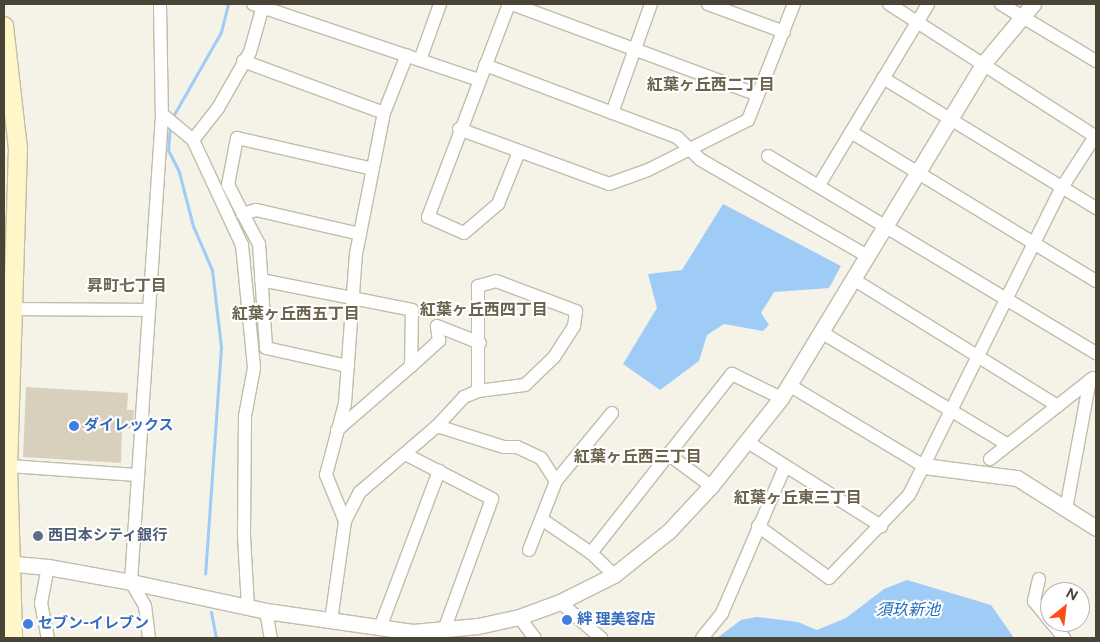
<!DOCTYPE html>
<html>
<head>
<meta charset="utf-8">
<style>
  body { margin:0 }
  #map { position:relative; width:1100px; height:642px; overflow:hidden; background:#f5f2e8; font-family:Figtree,"Noto Sans JP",sans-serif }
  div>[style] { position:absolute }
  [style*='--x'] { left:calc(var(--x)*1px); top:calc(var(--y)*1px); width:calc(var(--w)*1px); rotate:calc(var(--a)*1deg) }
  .water>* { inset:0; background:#9fcbf7 }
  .stream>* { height:3px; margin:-1.5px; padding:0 1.5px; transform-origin:1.5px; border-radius:1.5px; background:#9fcbf7 }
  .building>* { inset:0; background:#d8d0bc }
  .roads { filter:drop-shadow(1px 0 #c2bca9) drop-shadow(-1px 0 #c2bca9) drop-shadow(0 1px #c2bca9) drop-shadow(0 -1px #c2bca9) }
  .minor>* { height:12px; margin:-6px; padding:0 6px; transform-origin:6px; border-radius:6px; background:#fff }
  .tertiary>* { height:15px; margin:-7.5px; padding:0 7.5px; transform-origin:7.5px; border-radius:7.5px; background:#fff }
  .secondary>* { height:18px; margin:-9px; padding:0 9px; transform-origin:9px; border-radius:9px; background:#fff7c8 }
  .dots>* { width:14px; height:14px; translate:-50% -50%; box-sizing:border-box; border:2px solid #fff; border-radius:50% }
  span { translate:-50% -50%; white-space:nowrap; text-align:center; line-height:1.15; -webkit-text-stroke:4px #fff; paint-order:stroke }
  .shop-label { font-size:15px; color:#366cbe; font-weight:700 }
  .left { translate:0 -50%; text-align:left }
  .service-label { font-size:15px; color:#4e5e75; font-weight:700 }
  .neighbourhood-label { font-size:16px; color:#6d634c; font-weight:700 }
  .water-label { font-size:16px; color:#2470c0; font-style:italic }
  .frame { position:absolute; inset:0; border:5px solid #494436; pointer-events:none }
  .north { position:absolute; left:1040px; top:582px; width:50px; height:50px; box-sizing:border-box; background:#fff; border:1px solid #b6b4af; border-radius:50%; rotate:29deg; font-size:14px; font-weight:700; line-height:20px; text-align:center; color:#494436 }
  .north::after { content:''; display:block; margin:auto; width:18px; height:22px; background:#ff4d15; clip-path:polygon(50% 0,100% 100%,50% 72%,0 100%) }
</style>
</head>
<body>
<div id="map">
  <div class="water">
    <div style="clip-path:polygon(723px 204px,841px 266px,829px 288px,774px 292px,761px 313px,769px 325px,763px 331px,724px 324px,707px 335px,699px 361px,660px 390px,623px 364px,657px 308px,648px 274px,682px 270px)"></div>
    <div style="clip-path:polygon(907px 580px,991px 605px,1014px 638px,717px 638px,741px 620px,757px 617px,798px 622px,817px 630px,846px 618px,884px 589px)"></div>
  </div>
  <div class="stream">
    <div style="--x:172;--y:118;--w:99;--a:-60.3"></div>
    <div style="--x:221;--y:32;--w:29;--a:-76"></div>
    <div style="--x:170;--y:124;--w:26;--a:94"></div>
    <div style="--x:168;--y:150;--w:25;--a:63"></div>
    <div style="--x:179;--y:172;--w:56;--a:75.5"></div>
    <div style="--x:193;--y:226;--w:48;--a:66.6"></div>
    <div style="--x:212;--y:270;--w:78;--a:83.3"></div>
    <div style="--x:221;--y:347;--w:227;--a:94"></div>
    <div style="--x:211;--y:612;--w:26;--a:79"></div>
  </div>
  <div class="building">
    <div style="clip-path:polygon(26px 387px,128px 393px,127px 410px,134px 410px,133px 429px,122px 428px,121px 463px,23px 457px)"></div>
  </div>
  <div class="roads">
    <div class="minor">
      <div style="--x:253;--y:4;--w:238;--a:18.6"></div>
      <div style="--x:509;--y:4;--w:228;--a:110.8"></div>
      <div style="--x:428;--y:217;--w:39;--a:24"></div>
      <div style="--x:464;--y:233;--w:45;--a:-40.5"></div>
      <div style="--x:498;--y:204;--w:56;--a:-68"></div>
      <div style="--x:512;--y:4;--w:262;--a:20.3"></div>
      <div style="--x:708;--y:4;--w:81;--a:20.2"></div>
      <div style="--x:889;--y:4;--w:246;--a:32.7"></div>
      <div style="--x:1001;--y:4;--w:111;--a:31"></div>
      <div style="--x:420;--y:60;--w:59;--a:-70.3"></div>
      <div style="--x:243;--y:61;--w:150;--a:20.2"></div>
      <div style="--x:485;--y:65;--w:205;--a:20.6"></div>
      <div style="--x:677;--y:137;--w:33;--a:44"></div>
      <div style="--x:701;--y:160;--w:192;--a:30"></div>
      <div style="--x:883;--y:78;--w:250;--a:31.4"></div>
      <div style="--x:612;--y:113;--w:116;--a:-70.3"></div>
      <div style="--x:162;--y:114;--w:40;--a:40"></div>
      <div style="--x:193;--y:140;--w:116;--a:65"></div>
      <div style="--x:242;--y:245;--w:124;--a:84.4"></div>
      <div style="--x:254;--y:368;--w:49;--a:100.6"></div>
      <div style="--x:245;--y:416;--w:120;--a:90.5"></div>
      <div style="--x:244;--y:536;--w:72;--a:86.8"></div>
      <div style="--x:459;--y:129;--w:160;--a:20.1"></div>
      <div style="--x:609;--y:184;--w:41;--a:-19.7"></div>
      <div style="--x:648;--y:170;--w:112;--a:-26.6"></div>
      <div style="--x:748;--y:120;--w:125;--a:-68.4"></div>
      <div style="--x:851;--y:132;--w:287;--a:31.3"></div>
      <div style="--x:193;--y:140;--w:41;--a:-52"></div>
      <div style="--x:218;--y:108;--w:64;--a:-60.3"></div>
      <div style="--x:250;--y:52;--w:48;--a:-74.2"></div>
      <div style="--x:768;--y:156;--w:383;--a:31"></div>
      <div style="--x:819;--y:185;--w:211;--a:-58.9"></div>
      <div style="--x:243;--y:214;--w:34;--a:62"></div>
      <div style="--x:259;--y:244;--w:104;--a:86.1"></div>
      <div style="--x:266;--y:348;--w:84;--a:12.4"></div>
      <div style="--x:360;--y:234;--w:107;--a:-167"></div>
      <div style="--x:256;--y:210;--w:14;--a:163"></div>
      <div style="--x:243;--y:214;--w:33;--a:-117"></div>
      <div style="--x:228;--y:185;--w:48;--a:-79.2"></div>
      <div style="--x:237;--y:138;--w:139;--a:12.8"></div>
      <div style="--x:853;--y:279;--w:241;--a:31.8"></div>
      <div style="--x:261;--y:280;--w:154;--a:11.2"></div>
      <div style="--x:412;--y:310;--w:56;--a:91"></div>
      <div style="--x:411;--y:366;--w:98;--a:139.1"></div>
      <div style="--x:12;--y:309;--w:137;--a:0.4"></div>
      <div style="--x:821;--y:332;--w:218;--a:31.1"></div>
      <div style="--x:411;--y:366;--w:38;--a:-42"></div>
      <div style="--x:439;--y:341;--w:15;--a:-98"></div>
      <div style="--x:437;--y:326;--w:46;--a:21.6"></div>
      <div style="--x:789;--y:385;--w:157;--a:31"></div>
      <div style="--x:437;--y:426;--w:70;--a:17.4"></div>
      <div style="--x:504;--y:447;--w:13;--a:0"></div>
      <div style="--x:517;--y:447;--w:26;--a:25"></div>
      <div style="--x:541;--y:458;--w:27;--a:57"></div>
      <div style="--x:746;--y:441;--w:160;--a:32.2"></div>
      <div style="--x:405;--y:454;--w:98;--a:27.3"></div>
      <div style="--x:492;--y:499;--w:140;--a:110.1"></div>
      <div style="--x:668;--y:454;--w:54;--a:36.7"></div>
      <div style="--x:990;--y:459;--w:131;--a:-38.2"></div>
      <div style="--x:8;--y:466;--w:130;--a:4"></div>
      <div style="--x:1066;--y:509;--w:131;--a:-79.5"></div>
      <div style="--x:1090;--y:380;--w:6;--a:9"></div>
      <div style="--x:543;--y:520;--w:58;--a:34.5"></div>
      <div style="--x:345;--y:521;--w:50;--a:-112.4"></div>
      <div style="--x:326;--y:475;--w:74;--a:-75.2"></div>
      <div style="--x:345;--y:403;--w:149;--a:-85.8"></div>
      <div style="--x:356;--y:254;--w:144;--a:-78.8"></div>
      <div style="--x:384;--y:113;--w:62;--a:-68.4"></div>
      <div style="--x:758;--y:526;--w:88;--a:36.2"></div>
      <div style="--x:829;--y:578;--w:115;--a:-46.1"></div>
      <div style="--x:909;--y:495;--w:342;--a:-63.6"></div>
      <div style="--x:1061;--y:189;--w:64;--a:-57.1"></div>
      <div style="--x:529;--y:550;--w:74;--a:-68.6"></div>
      <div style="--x:556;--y:481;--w:88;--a:-50.5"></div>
      <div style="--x:48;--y:567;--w:37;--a:101"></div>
      <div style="--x:41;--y:603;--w:36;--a:79"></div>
      <div style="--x:614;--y:575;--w:32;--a:-136"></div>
      <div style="--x:591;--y:553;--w:228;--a:-51.8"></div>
      <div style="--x:732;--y:374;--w:55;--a:26.1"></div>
      <div style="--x:1039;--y:579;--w:23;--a:103"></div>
      <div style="--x:1034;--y:601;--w:26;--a:51"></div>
      <div style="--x:560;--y:602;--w:55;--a:41.3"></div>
      <div style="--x:266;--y:611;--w:27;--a:80"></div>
      <div style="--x:519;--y:617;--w:26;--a:53"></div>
      <div style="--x:331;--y:621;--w:101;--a:-82"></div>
      <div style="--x:345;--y:521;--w:33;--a:-63"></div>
      <div style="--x:360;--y:492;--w:101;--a:-40.6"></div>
      <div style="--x:437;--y:426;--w:40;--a:-47"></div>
      <div style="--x:464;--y:397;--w:15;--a:-23"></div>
      <div style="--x:478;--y:391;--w:47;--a:-7.3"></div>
      <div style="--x:525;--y:385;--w:40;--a:-44"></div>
      <div style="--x:554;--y:357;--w:37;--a:-57"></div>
      <div style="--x:574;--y:326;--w:15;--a:-82"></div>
      <div style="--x:576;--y:311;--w:85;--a:-159.4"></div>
      <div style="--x:496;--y:281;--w:19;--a:164"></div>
      <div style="--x:478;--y:286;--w:105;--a:90"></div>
      <div style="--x:1051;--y:622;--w:21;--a:51"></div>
      <div style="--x:380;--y:628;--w:168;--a:-69.4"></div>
      <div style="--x:149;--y:638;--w:32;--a:-97"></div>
      <div style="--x:145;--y:606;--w:28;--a:-120"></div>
      <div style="--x:131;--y:582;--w:463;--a:-86.2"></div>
      <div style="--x:162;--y:120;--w:116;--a:-91"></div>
      <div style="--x:702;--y:638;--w:32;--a:-51"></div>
      <div style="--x:722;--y:613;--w:159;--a:-66.7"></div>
    </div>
    <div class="tertiary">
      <div style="--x:924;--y:466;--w:94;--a:7.4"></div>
      <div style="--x:1017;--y:478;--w:93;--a:32.3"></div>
      <div style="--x:4;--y:563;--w:44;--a:5.2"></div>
      <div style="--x:48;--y:567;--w:84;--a:10.2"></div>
      <div style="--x:131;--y:582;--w:138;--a:12.1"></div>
      <div style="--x:266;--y:611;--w:148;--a:8.1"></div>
      <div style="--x:413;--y:632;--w:65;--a:-5.3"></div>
      <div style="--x:478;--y:626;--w:42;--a:-12.4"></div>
      <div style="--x:519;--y:617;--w:44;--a:-20.1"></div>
      <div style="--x:560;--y:602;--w:60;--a:-26.6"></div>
      <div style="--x:614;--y:575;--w:70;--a:-38.7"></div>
      <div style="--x:669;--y:531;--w:62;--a:-47"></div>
      <div style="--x:711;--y:486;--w:112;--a:-51.5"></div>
      <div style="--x:781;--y:398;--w:390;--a:-58.8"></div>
      <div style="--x:983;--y:64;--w:78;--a:-50.2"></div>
    </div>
    <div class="secondary">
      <div style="--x:4;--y:26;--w:124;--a:83.5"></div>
      <div style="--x:18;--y:149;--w:317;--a:91.8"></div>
      <div style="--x:8;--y:466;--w:172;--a:88.3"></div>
    </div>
  </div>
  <div class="dots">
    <div style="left:74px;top:426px;background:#3f7fe0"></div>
    <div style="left:38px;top:536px;background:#5c6f8a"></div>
    <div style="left:567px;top:620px;background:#3f7fe0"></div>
    <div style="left:28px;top:624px;background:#3f7fe0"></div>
  </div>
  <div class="shop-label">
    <span class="left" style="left:84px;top:426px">ダイレックス</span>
    <span class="left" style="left:577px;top:620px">絆 理美容店</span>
    <span class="left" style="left:38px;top:624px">セブン-イレブン</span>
  </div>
  <div class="service-label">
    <span class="left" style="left:48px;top:536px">西日本シティ銀行</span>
  </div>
  <div class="neighbourhood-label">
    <span style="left:711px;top:85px">紅葉ヶ丘西二丁目</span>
    <span style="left:127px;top:286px">昇町七丁目</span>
    <span style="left:484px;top:310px">紅葉ヶ丘西四丁目</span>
    <span style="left:296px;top:314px">紅葉ヶ丘西五丁目</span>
    <span style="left:638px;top:457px">紅葉ヶ丘西三丁目</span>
    <span style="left:798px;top:498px">紅葉ヶ丘東三丁目</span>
  </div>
  <div class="water-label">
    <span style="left:908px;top:610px">須玖新池</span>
  </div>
  <div class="frame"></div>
  <div class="north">N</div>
</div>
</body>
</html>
